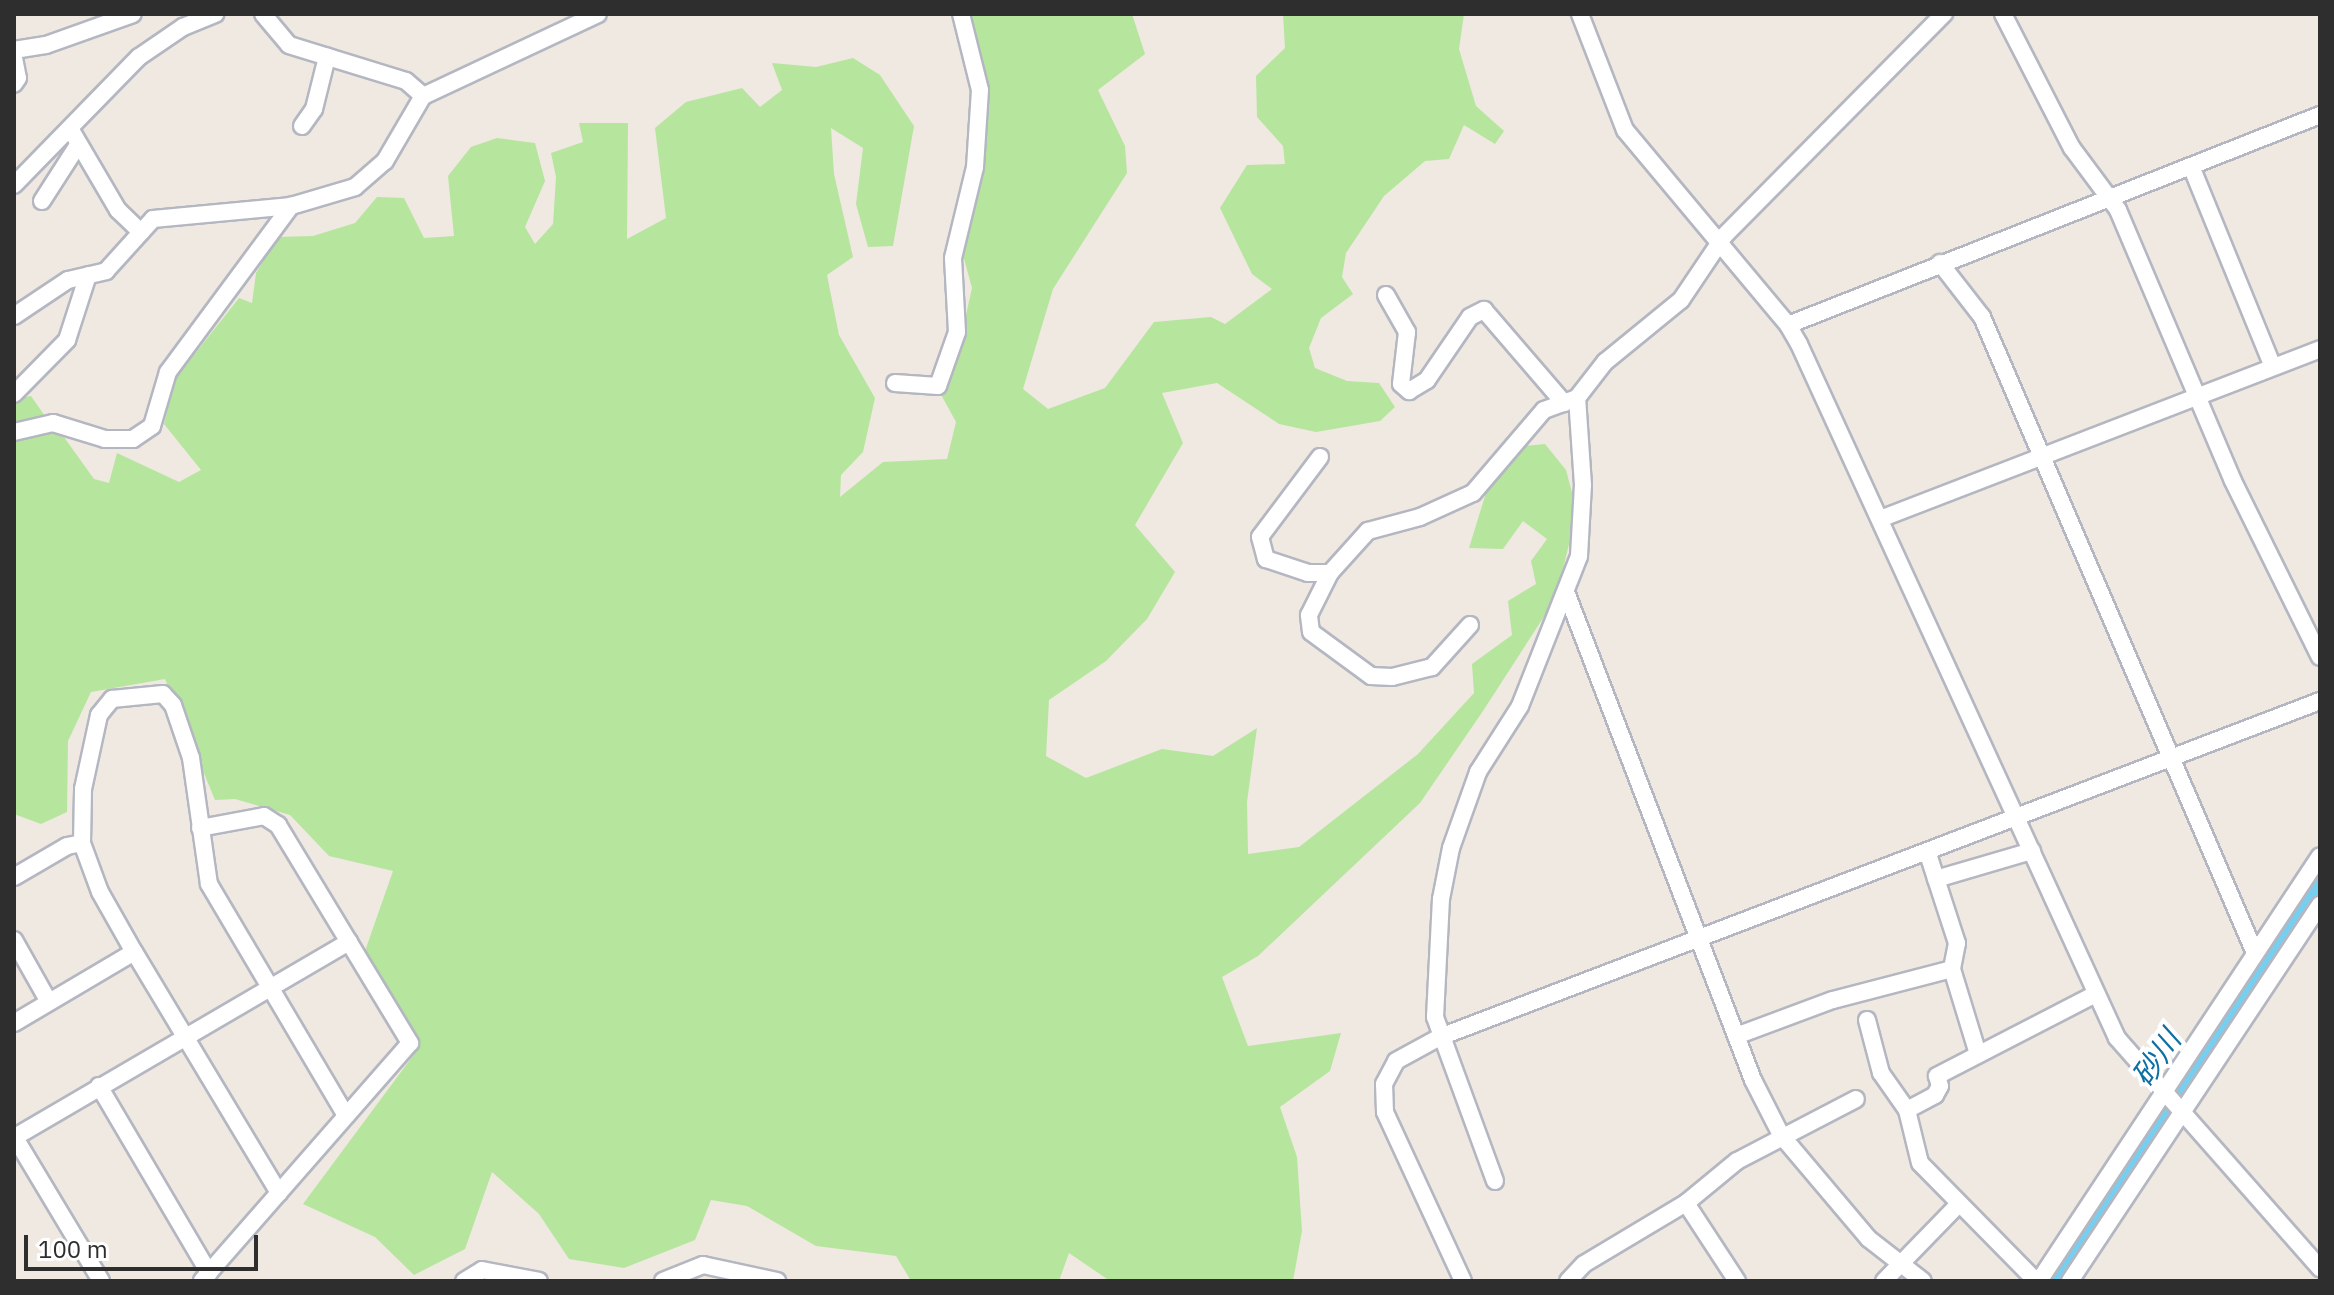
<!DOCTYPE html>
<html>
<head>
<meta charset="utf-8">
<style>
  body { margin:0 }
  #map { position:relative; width:2334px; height:1295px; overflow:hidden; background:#efe9e1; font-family:"IBM Plex Sans","Noto Sans JP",sans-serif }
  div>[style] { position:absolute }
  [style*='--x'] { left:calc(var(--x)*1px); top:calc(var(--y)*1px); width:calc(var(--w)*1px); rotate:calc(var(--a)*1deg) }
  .green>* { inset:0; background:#b6e59e }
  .river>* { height:28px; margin:-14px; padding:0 14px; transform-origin:14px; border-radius:14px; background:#75cff0 }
  .roads { filter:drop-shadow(2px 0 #b4b7c1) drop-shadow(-2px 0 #b4b7c1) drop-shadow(0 2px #b4b7c1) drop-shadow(0 -2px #b4b7c1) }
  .minor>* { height:16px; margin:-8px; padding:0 8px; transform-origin:8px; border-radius:8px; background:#fff }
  span { translate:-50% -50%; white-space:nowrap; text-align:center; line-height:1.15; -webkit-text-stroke:8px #fff; paint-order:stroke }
  .water-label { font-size:30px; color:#0d6fa3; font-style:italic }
  .frame { position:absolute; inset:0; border:16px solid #2e2e2e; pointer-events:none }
  .scale { position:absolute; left:24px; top:1235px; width:234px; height:36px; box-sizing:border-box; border:4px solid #2e2e2e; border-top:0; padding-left:10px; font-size:24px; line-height:28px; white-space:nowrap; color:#2e2e2e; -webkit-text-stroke:6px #fff; paint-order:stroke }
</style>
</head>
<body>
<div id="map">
  <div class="green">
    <div style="clip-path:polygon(969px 14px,1132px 14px,1145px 54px,1098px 90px,1125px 146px,1127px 173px,1053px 289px,1023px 389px,1048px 409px,1105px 388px,1154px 322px,1211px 317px,1225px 324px,1272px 289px,1252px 274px,1220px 208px,1247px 165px,1285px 164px,1283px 146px,1257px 117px,1256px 76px,1285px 48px,1283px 14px,1464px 14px,1459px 49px,1476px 106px,1504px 131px,1495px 144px,1464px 125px,1449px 159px,1425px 161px,1384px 196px,1346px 253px,1342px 277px,1353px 294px,1321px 318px,1309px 348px,1315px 368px,1347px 381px,1379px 383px,1395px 407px,1380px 421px,1316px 432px,1279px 424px,1217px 383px,1162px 393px,1183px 443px,1135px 525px,1175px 572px,1147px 619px,1106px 661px,1049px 700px,1046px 756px,1086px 778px,1162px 749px,1213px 756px,1257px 728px,1247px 802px,1248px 854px,1299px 847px,1418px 754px,1474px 693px,1472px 664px,1512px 635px,1508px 601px,1536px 584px,1531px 561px,1547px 539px,1523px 521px,1503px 549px,1469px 548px,1489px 483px,1523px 446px,1545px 444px,1566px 470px,1577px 511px,1556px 598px,1483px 711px,1420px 803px,1258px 956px,1222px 977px,1248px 1046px,1341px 1033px,1330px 1071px,1280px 1107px,1297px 1157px,1302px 1231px,1293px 1281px,1110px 1281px,1069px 1253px,1059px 1281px,911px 1281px,896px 1256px,816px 1246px,747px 1206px,711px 1200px,695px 1240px,624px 1268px,569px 1259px,539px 1214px,492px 1172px,465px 1249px,414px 1275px,375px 1237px,303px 1204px,418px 1049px,365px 951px,393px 871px,329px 856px,290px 815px,235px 799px,215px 800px,165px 679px,91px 692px,68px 741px,67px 812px,41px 824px,14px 814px,14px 436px,56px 426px,94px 479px,109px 483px,117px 453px,179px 482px,201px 470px,164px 424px,175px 379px,239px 298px,252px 303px,256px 273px,278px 237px,313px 236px,355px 223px,377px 197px,404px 198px,424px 238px,454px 236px,448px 176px,471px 147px,497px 138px,535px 143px,545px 181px,525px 227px,535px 244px,553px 224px,556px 177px,551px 153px,583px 142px,579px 123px,628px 123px,627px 239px,666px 218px,655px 128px,686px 102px,742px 88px,760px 107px,782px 90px,772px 63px,816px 67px,853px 58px,880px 75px,914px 126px,893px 246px,868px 247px,856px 204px,863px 148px,831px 128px,834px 174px,853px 257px,827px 275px,839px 335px,875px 398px,863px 452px,841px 475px,840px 497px,883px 462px,947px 459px,956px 422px,938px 389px,961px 337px,972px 288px,960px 244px,980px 170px)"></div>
    <div style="clip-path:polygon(31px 396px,47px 419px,14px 428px,14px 399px)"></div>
  </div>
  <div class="river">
    <div style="--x:2049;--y:1281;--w:490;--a:-56.4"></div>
  </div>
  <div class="roads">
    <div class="minor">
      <div style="--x:263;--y:14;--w:40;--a:50"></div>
      <div style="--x:289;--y:45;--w:122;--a:17.1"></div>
      <div style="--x:406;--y:81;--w:23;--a:41"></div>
      <div style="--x:1580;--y:14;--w:124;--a:68.8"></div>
      <div style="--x:1625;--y:130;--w:254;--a:50.1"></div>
      <div style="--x:1788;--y:325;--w:22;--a:60"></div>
      <div style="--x:1799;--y:344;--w:763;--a:65.38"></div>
      <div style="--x:2117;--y:1038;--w:307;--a:48.6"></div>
      <div style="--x:2003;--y:14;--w:151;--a:62.8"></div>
      <div style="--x:2072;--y:148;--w:77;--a:53.4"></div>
      <div style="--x:2118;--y:210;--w:294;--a:67"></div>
      <div style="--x:2233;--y:481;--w:196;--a:63.7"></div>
      <div style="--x:14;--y:50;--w:32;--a:-9"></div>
      <div style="--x:46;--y:45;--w:92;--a:-19.6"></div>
      <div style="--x:14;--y:58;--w:20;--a:79"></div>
      <div style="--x:18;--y:78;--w:7;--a:124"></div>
      <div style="--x:302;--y:126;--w:21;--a:-55"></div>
      <div style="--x:314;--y:109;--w:54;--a:-76"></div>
      <div style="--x:71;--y:130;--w:93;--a:59.6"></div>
      <div style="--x:118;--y:210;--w:32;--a:44"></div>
      <div style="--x:2191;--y:166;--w:217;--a:67.8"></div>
      <div style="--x:14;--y:185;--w:179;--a:-45.7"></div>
      <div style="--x:139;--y:57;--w:53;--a:-34.3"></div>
      <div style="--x:183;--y:27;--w:35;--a:-22"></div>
      <div style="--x:42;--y:201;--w:67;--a:-57.3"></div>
      <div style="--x:1940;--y:263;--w:68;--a:52.1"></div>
      <div style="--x:1982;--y:317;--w:692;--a:66.77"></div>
      <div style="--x:1386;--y:295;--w:43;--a:60.4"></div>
      <div style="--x:1407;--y:332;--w:52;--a:96.6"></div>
      <div style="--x:1401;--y:384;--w:11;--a:41"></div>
      <div style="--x:1409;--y:391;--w:21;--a:-31"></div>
      <div style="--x:1427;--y:380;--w:76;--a:-55.7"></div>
      <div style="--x:1470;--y:317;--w:16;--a:-27"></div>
      <div style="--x:1484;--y:310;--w:123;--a:49.3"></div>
      <div style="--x:14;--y:316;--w:65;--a:-33.7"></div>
      <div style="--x:68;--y:280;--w:39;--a:-13"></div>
      <div style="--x:106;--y:271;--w:70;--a:-47.9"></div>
      <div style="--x:153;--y:219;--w:139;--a:-5.4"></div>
      <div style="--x:291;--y:206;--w:67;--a:-16.5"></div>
      <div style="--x:355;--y:187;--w:40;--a:-41"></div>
      <div style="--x:385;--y:161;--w:75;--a:-59.7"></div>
      <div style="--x:423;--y:96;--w:193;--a:-25.1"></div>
      <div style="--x:1788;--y:325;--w:572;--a:-21.54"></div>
      <div style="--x:895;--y:383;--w:43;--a:4"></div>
      <div style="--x:938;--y:386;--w:57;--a:-70.6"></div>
      <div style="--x:957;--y:332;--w:74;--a:-93.1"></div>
      <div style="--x:953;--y:258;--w:94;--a:-76.4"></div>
      <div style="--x:975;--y:167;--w:77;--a:-86.3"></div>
      <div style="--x:980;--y:90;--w:78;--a:-104"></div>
      <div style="--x:14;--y:394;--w:76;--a:-45.5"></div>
      <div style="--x:67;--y:340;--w:68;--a:-72.1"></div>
      <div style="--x:14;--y:432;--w:40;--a:-13"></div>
      <div style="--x:53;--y:423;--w:54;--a:17.1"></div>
      <div style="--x:105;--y:439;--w:28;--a:0"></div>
      <div style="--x:133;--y:439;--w:23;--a:-34"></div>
      <div style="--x:152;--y:426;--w:56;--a:-73.5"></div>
      <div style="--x:168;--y:372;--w:207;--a:-53.5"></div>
      <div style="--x:1320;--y:457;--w:100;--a:126.9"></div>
      <div style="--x:1260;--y:537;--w:23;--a:75"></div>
      <div style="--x:1266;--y:559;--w:44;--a:18.4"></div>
      <div style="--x:1308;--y:573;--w:22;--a:0"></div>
      <div style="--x:1880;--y:519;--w:472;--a:-21.1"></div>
      <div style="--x:1566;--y:592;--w:523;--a:69.03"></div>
      <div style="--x:1753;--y:1080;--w:62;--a:63"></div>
      <div style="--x:1781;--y:1135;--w:136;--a:49.8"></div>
      <div style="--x:1869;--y:1239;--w:68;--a:37.9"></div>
      <div style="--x:1470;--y:625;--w:57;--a:132.1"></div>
      <div style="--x:1432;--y:667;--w:41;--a:166"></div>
      <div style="--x:1392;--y:677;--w:21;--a:-177"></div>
      <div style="--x:1371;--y:676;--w:74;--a:-143.7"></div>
      <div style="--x:1311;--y:632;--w:17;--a:-97"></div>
      <div style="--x:1309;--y:615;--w:47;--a:-63.4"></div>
      <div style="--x:1330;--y:573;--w:57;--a:-47.9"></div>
      <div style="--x:1368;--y:531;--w:54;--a:-15.1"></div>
      <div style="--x:1420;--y:517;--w:58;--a:-24.4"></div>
      <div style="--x:1473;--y:493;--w:109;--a:-49.5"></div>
      <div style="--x:1544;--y:410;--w:35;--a:-20"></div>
      <div style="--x:1577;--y:398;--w:46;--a:-52.1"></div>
      <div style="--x:1605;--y:362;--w:98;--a:-39.2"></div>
      <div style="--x:1681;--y:300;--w:77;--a:-56.1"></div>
      <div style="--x:1724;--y:236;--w:313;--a:-45.3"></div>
      <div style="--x:200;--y:828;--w:65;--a:-10.6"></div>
      <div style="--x:264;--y:816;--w:17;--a:33"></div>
      <div style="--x:278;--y:825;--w:255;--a:58.8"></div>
      <div style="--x:410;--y:1043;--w:316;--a:131.2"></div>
      <div style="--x:1928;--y:854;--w:94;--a:72"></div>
      <div style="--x:1957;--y:943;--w:26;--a:101"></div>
      <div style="--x:1952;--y:969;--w:89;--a:73"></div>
      <div style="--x:14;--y:877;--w:61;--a:-30.3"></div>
      <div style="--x:67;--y:846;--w:15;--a:-11"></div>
      <div style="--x:1936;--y:879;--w:100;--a:-16.3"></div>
      <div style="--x:14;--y:940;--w:71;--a:60.6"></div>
      <div style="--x:1867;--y:1020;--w:55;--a:75.2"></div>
      <div style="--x:1881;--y:1073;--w:45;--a:54.9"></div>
      <div style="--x:14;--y:1023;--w:139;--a:-30.6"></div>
      <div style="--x:1736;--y:1036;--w:103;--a:-20.4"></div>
      <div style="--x:1833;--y:1000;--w:123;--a:-14.6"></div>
      <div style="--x:99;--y:1086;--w:217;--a:59.5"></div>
      <div style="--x:14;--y:1136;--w:169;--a:59"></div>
      <div style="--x:15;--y:1137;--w:387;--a:-30.3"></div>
      <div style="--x:1495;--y:1181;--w:175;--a:-110.1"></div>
      <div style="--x:1435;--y:1017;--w:118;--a:-87.1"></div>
      <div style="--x:1441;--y:899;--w:52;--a:-78.9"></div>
      <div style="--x:1451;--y:848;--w:81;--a:-70.4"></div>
      <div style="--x:1478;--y:772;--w:78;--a:-57.5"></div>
      <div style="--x:1520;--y:706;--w:161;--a:-68.5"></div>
      <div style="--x:1579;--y:556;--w:71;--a:-86.8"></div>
      <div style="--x:1583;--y:485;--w:87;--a:-93.9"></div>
      <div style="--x:279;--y:1193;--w:281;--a:-121"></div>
      <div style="--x:134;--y:952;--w:69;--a:-119.5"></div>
      <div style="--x:100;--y:892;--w:52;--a:-110.2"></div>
      <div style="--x:82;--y:843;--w:54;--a:-88.9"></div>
      <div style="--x:83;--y:789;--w:76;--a:-77.8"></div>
      <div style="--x:99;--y:715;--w:21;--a:-51"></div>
      <div style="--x:112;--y:699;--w:51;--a:-5.6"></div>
      <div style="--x:163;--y:694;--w:15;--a:48"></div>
      <div style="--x:173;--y:705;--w:56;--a:71.2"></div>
      <div style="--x:191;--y:758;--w:127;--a:81.9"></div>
      <div style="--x:209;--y:884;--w:269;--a:59.4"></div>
      <div style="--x:1686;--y:1203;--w:93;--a:56.8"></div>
      <div style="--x:464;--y:1281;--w:21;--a:-31"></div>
      <div style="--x:482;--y:1270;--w:58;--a:10.9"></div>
      <div style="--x:663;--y:1281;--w:43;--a:-21.8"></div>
      <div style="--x:703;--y:1265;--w:76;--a:12.2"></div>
      <div style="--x:1463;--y:1281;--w:186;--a:-114.8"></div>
      <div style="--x:1385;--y:1112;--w:28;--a:-92"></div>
      <div style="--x:1384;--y:1084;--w:26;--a:-62"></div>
      <div style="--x:1396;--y:1061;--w:50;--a:-28.6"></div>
      <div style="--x:1440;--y:1037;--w:942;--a:-20.9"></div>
      <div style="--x:1568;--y:1281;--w:23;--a:-47"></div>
      <div style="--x:1584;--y:1264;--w:119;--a:-30.9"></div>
      <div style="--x:1686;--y:1203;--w:66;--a:-39.5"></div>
      <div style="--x:1737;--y:1161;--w:134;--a:-27.5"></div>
      <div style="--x:1884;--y:1281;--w:107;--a:-45.8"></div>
      <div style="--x:2036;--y:1281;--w:165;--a:-134.5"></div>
      <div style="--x:1920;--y:1163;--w:55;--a:-103.8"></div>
      <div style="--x:1907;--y:1110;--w:32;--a:-28"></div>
      <div style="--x:1935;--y:1095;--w:10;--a:-61"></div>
      <div style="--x:1940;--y:1086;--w:10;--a:-107"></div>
      <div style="--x:1937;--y:1076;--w:179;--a:-27.3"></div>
      <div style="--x:2039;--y:1281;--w:509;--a:-56.53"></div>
      <div style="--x:2070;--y:1281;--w:452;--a:-56.4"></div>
    </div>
  </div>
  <div class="water-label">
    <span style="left:2156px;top:1058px;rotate:-56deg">砂川</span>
  </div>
  <div class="frame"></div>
  <div class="scale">100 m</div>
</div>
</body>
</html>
